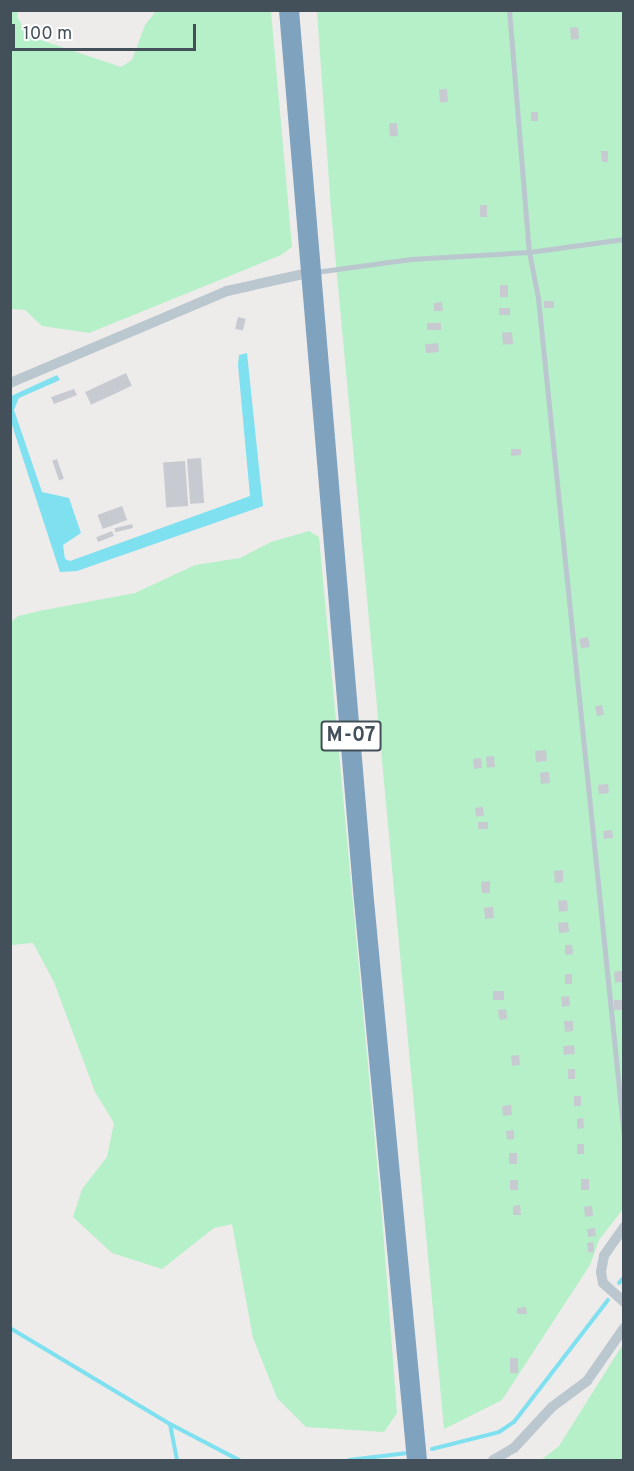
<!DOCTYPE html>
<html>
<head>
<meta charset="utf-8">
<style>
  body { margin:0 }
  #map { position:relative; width:634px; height:1471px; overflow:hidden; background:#eeebeb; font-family:Overpass,sans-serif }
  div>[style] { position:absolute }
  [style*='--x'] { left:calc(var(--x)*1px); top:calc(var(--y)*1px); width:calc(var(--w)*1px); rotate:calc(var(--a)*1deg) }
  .green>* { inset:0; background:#b5f0c8 }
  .water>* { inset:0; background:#7fe0f0 }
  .stream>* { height:4px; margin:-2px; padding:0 2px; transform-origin:2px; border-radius:2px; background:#7fe0f0 }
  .building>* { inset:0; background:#c7cad1; transform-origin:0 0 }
  .lane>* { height:5px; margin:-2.5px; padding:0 2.5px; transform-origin:2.5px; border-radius:2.5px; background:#bbc7cf }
  .street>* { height:10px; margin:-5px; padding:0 5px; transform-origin:5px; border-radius:5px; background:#bbc7cf }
  .highway>* { height:20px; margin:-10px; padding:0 10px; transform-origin:10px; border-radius:10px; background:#7fa2be }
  span { translate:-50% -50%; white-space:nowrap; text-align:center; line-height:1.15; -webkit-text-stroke:4.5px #fff; paint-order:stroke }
  .shield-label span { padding:2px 4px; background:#fff; border:2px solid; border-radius:4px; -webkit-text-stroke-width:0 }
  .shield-label { font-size:20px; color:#435059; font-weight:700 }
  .frame { position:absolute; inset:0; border:12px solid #435059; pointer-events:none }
  .scale { position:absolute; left:12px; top:24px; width:184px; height:27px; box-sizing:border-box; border:3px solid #435059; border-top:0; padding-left:8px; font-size:18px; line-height:21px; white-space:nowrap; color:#435059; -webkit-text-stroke:4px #fff; paint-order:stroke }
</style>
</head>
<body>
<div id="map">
  <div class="green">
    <div style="clip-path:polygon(10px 11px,18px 11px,17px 17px,29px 36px,121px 67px,132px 60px,145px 25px,156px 11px,271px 11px,292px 247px,281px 255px,89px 333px,42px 326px,25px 310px,11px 309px)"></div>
    <div style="clip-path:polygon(317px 11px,623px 11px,623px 1209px,599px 1240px,590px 1265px,502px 1400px,444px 1429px,331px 210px)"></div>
    <div style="clip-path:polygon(309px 531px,319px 537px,382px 1217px,397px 1413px,384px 1432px,306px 1427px,277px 1398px,253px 1338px,232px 1224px,214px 1228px,162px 1269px,112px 1253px,73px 1217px,82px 1189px,107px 1157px,114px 1123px,95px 1092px,54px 982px,33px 943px,11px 945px,11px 622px,18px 616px,39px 611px,135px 593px,195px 565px,240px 558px,271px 542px)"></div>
    <div style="clip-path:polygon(623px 1344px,623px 1460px,541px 1460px,559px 1446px)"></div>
  </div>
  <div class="water">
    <div style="clip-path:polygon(247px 353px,263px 506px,77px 571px,60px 572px,11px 422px,11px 396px,57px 375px,60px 380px,19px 398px,14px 410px,42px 492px,69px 498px,81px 533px,63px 545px,65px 559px,70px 561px,250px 496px,238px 365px,239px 355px)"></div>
  </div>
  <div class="stream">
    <div style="--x:619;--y:1283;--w:8;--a:-50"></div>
    <div style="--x:10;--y:1328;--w:187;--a:31"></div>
    <div style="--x:170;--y:1424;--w:78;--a:27.6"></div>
    <div style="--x:170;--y:1424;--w:37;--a:79"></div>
    <div style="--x:432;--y:1449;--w:69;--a:-14.2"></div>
    <div style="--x:499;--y:1432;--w:18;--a:-34"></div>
    <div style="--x:514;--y:1422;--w:154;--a:-52.4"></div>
    <div style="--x:349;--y:1460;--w:59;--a:-6.8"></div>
  </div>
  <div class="building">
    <div style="left:578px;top:27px;width:12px;height:8px;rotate:85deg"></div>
    <div style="left:447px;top:89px;width:13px;height:8px;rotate:86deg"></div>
    <div style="left:531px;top:112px;width:7px;height:9px"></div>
    <div style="left:397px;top:123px;width:13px;height:8px;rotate:86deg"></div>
    <div style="clip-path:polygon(601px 151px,608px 151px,608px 162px,602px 162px)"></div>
    <div style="left:480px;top:205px;width:7px;height:12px"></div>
    <div style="left:500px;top:285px;width:8px;height:12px"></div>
    <div style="left:554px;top:301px;width:7px;height:10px;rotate:90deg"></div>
    <div style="clip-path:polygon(442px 302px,443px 311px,434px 311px,434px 303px)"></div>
    <div style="left:510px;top:308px;width:7px;height:11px;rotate:90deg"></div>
    <div style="left:238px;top:317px;width:8px;height:12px;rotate:14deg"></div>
    <div style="left:441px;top:323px;width:7px;height:14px;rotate:90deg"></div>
    <div style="left:512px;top:332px;width:12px;height:10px;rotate:85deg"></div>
    <div style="left:438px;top:343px;width:9px;height:13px;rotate:84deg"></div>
    <div style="left:126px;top:373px;width:14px;height:45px;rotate:65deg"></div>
    <div style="clip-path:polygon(74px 389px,77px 395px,54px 404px,51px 397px)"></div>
    <div style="clip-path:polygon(511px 449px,521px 449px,521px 455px,511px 456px)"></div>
    <div style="left:201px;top:458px;width:45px;height:14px;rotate:86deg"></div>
    <div style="left:57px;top:459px;width:21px;height:5px;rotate:71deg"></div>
    <div style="left:185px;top:461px;width:45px;height:22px;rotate:86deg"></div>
    <div style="left:122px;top:506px;width:15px;height:26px;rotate:70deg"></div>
    <div style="left:132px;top:524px;width:4px;height:18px;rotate:76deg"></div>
    <div style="left:112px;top:531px;width:5px;height:17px;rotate:68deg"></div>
    <div style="left:588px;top:637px;width:10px;height:9px;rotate:79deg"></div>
    <div style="left:602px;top:705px;width:10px;height:7px;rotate:79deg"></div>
    <div style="left:546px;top:750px;width:11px;height:11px;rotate:85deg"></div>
    <div style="left:494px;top:756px;width:11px;height:8px;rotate:85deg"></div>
    <div style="left:481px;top:758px;width:10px;height:8px;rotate:84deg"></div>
    <div style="left:549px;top:772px;width:11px;height:9px;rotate:85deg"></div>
    <div style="left:608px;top:784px;width:9px;height:10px;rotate:84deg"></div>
    <div style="left:483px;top:807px;width:9px;height:8px;rotate:84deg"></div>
    <div style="left:488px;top:822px;width:7px;height:10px;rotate:90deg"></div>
    <div style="left:612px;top:830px;width:8px;height:9px;rotate:83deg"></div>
    <div style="clip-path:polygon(563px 870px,563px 882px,555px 883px,554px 871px)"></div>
    <div style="clip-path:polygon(490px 881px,490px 893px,482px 893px,481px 882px)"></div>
    <div style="left:567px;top:900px;width:11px;height:9px;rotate:85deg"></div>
    <div style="left:493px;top:907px;width:11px;height:9px;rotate:85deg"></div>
    <div style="left:568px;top:922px;width:10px;height:10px;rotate:84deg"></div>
    <div style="clip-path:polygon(565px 945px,572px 945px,573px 954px,565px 955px)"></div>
    <div style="left:622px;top:971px;width:11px;height:8px;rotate:85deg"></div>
    <div style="left:565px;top:974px;width:7px;height:10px"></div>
    <div style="left:504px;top:991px;width:9px;height:11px;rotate:90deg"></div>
    <div style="left:569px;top:996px;width:10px;height:8px;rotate:84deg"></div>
    <div style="left:624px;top:1000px;width:10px;height:10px;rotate:90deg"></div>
    <div style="left:506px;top:1009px;width:10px;height:8px;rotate:84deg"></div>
    <div style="clip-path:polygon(564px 1021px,573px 1021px,573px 1031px,565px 1032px)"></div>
    <div style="left:574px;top:1045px;width:9px;height:11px;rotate:84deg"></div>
    <div style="left:519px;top:1055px;width:10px;height:8px;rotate:84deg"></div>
    <div style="left:568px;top:1069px;width:7px;height:10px"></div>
    <div style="left:574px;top:1096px;width:7px;height:10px"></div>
    <div style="left:511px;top:1105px;width:10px;height:9px;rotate:84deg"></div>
    <div style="clip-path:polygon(583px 1118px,584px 1128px,577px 1129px,577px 1119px)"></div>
    <div style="clip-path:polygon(514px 1130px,514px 1139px,507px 1140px,506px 1131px)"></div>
    <div style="left:577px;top:1144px;width:7px;height:10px"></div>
    <div style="left:509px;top:1153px;width:8px;height:11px"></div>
    <div style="left:581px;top:1179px;width:8px;height:11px"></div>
    <div style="left:510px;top:1180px;width:8px;height:10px"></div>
    <div style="clip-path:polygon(520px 1205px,521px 1215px,513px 1215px,513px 1206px)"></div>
    <div style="left:592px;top:1206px;width:10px;height:8px;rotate:84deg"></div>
    <div style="left:595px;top:1228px;width:8px;height:8px;rotate:83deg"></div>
    <div style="left:593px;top:1242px;width:10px;height:6px;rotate:84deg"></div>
    <div style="clip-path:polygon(526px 1307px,527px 1314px,517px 1314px,517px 1308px)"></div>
    <div style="left:510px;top:1358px;width:8px;height:15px"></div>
  </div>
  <div class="lane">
    <div style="--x:509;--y:10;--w:243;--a:85.3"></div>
    <div style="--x:529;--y:252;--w:47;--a:78.9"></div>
    <div style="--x:538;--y:298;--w:843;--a:84.15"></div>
    <div style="--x:315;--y:272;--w:97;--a:-7.7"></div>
    <div style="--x:411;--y:259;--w:118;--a:-3.4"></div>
    <div style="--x:529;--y:252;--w:96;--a:-7.8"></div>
  </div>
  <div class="street">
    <div style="--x:10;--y:383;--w:236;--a:-23"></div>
    <div style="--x:227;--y:291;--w:87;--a:-12.6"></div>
    <div style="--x:624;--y:1227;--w:35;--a:125"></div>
    <div style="--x:604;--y:1256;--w:16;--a:101"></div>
    <div style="--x:601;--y:1272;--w:11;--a:80"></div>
    <div style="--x:603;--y:1283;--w:28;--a:42"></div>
    <div style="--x:493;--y:1460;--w:24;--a:-30"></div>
    <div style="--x:514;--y:1448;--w:56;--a:-47.2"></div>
    <div style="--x:552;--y:1407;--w:44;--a:-36.6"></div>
    <div style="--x:587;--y:1381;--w:65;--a:-55.1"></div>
  </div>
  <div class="highway">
    <div style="--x:289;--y:10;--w:883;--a:85.19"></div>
    <div style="--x:363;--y:890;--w:573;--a:84.59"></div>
  </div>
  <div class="shield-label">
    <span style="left:351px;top:736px">М-07</span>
  </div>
  <div class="frame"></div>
  <div class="scale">100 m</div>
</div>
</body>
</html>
